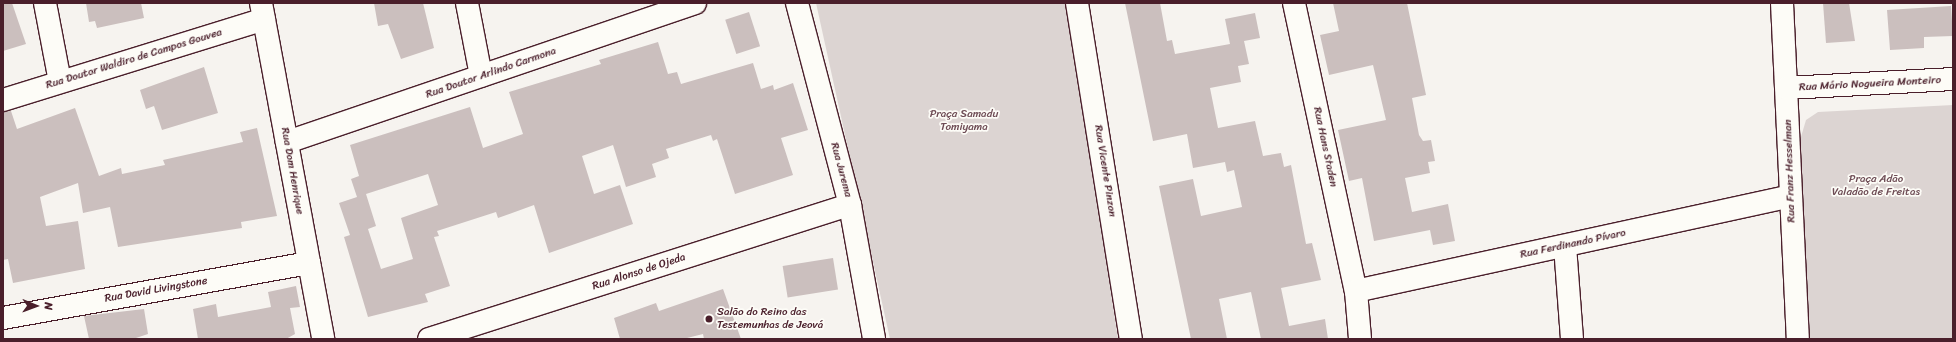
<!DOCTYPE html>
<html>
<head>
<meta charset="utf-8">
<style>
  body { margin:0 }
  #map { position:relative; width:1956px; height:342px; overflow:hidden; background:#f6f3ef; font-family:Sriracha,sans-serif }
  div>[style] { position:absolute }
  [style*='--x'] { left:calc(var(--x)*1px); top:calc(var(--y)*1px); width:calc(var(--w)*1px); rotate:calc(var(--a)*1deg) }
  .green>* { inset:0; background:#dcd4d2 }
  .building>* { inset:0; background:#cbbfbe; transform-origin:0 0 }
  .roads { filter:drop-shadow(1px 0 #4a1f2b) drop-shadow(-1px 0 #4a1f2b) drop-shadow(0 1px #4a1f2b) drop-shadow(0 -1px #4a1f2b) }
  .minor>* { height:22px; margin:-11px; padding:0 11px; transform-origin:11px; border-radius:11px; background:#fdfcf7 }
  .dots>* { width:11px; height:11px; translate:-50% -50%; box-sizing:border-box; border:2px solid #fdfcf7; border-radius:50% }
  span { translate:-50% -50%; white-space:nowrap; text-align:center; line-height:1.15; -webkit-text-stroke:3.5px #fdfcf7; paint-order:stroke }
  .street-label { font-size:11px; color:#4a1f2b }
  .park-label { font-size:11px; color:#6e4c55 }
  .poi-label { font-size:11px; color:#4a1f2b }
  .left { translate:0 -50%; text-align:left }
  .frame { position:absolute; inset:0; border:4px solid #4a1f2b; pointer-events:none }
  .north { position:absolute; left:16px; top:286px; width:40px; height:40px; -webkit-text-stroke:3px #fdfcf7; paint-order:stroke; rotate:91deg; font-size:11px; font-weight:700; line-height:16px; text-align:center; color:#4a1f2b }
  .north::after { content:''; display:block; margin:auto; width:14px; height:18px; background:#4a1f2b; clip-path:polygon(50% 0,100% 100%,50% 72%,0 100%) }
</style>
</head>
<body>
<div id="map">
  <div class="green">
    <div style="clip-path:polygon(816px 3px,1066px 3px,1118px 339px,890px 339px)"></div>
    <div style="clip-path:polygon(1953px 105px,1953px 339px,1808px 339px,1798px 147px,1806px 120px,1818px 112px)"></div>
  </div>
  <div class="building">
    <div style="clip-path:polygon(3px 3px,12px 3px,26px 44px,3px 51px)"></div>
    <div style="clip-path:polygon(86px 3px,141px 3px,144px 18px,97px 28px,95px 21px,89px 22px)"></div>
    <div style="clip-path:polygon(374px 3px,423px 3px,434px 48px,401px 59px,388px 24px,378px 26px)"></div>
    <div style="clip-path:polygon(1125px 3px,1160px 3px,1167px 41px,1172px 40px,1175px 54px,1230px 44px,1225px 19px,1255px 13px,1260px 38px,1244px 41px,1249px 64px,1238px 66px,1241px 82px,1210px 88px,1218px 128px,1255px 121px,1263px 156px,1281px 153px,1284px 167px,1291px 165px,1306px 244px,1312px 243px,1321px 280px,1281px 288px,1289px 326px,1325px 319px,1328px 339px,1261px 339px,1251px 292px,1219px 299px,1227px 339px,1191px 339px,1159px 186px,1193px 179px,1201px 216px,1242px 207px,1234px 170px,1227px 172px,1225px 162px,1193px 168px,1187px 134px,1153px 141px)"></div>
    <div style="clip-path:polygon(1333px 3px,1407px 3px,1426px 95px,1412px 98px,1419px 135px,1423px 141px,1431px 140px,1435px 161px,1428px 162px,1430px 173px,1405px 178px,1412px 212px,1448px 204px,1455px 241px,1433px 245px,1430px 230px,1374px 241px,1362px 178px,1349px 181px,1338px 130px,1386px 120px,1373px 65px,1329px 75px,1320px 35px,1339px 31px)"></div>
    <div style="clip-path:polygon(1823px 3px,1849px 3px,1855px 41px,1826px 43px)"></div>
    <div style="clip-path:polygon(1951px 6px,1953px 36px,1924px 37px,1924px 48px,1890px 50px,1887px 10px)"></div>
    <div style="left:749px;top:12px;width:36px;height:25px;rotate:72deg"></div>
    <div style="clip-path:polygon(evenodd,658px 42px,668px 74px,677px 72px,681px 84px,753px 63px,761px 89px,773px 85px,774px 90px,793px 83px,808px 130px,781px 138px,793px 175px,735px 194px,717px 139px,713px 141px,711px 135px,666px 149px,669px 158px,652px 164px,656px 177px,626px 187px,613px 145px,582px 156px,594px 194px,620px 185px,633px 224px,549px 253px,534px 205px,498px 218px,496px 212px,437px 231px,439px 236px,434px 237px,450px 286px,425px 294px,428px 302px,368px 317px,344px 237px,350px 235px,339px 203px,366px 194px,357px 197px,351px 179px,359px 176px,350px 145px,470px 107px,483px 148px,523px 134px,509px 92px,601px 64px,599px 60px,658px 42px,428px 174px,438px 205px,401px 218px,413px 259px,381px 269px,368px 229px,376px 226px,366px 194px,428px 174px)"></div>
    <div style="clip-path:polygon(204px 67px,218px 113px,162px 130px,154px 106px,146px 109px,140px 90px)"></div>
    <div style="clip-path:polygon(75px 108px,99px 176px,121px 168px,122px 174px,165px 165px,163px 160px,243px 142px,240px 132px,257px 128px,277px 216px,241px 222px,242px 228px,118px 247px,110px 207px,83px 213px,78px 183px,40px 197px,46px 226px,78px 221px,85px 269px,13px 283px,8px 259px,3px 260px,3px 112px,11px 111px,17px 129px)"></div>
    <div style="left:833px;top:258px;width:32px;height:51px;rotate:81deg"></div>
    <div style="clip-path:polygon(296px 286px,300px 307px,290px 308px,295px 334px,286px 339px,198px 339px,193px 309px,216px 304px,218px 317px,271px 307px,268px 292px)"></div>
    <div style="clip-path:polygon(723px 289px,741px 339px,704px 339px,703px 334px,683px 339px,620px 339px,614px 318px,656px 303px,659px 311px)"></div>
    <div style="clip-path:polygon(144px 309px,148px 334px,133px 339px,89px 339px,84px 316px)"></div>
  </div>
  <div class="roads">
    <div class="minor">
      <div style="--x:45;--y:3;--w:80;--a:79.2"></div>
      <div style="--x:261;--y:3;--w:342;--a:79.5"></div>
      <div style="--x:467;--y:3;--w:74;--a:79.1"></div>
      <div style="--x:797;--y:3;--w:209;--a:75.3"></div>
      <div style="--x:850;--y:205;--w:136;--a:79.8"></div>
      <div style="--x:1077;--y:3;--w:340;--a:80.9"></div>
      <div style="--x:1294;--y:3;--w:295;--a:77.9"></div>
      <div style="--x:1356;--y:291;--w:48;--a:85.2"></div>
      <div style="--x:1782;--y:3;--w:336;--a:87.3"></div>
      <div style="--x:1787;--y:88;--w:166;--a:-3.1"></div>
      <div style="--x:3;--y:100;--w:273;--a:-17.2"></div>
      <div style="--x:287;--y:142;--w:431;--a:-18.8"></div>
      <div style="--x:1565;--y:246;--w:93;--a:85.7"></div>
      <div style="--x:1356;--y:291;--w:444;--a:-12.3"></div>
      <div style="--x:3;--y:318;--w:311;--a:-10.2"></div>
      <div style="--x:429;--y:339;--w:442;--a:-17.7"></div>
    </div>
  </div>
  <div class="dots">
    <div style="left:709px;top:319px;background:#4a1f2b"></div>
  </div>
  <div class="street-label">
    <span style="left:134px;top:59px;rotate:-17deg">Rua Doutor Waldiro de Campos Gouvea</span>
    <span style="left:491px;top:73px;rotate:-19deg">Rua Doutor Arlindo Carmona</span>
    <span style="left:1870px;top:84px;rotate:-3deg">Rua Mário Nogueira Monteiro</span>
    <span style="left:1325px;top:147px;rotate:78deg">Rua Hans Staden</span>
    <span style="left:841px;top:170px;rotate:75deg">Rua Jurema</span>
    <span style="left:292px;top:171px;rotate:80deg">Rua Dom Henrique</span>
    <span style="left:1105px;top:171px;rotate:81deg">Rua Vicente Pinzon</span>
    <span style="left:1790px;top:171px;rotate:-92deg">Rua Franz Hesselman</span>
    <span style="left:1573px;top:244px;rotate:-12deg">Rua Ferdinando Pívaro</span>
    <span style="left:639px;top:272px;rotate:-18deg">Rua Alonso de Ojeda</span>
    <span style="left:156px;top:290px;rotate:-10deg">Rua David Livingstone</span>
  </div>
  <div class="park-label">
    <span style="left:964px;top:121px">Praça Samadu<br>Tomiyama</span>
    <span style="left:1876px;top:186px">Praça Adão<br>Valadão de Freitas</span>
  </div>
  <div class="poi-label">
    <span class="left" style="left:717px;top:319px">Salão do Reino das<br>Testemunhas de Jeová</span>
  </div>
  <div class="frame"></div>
  <div class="north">N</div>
</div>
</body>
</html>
